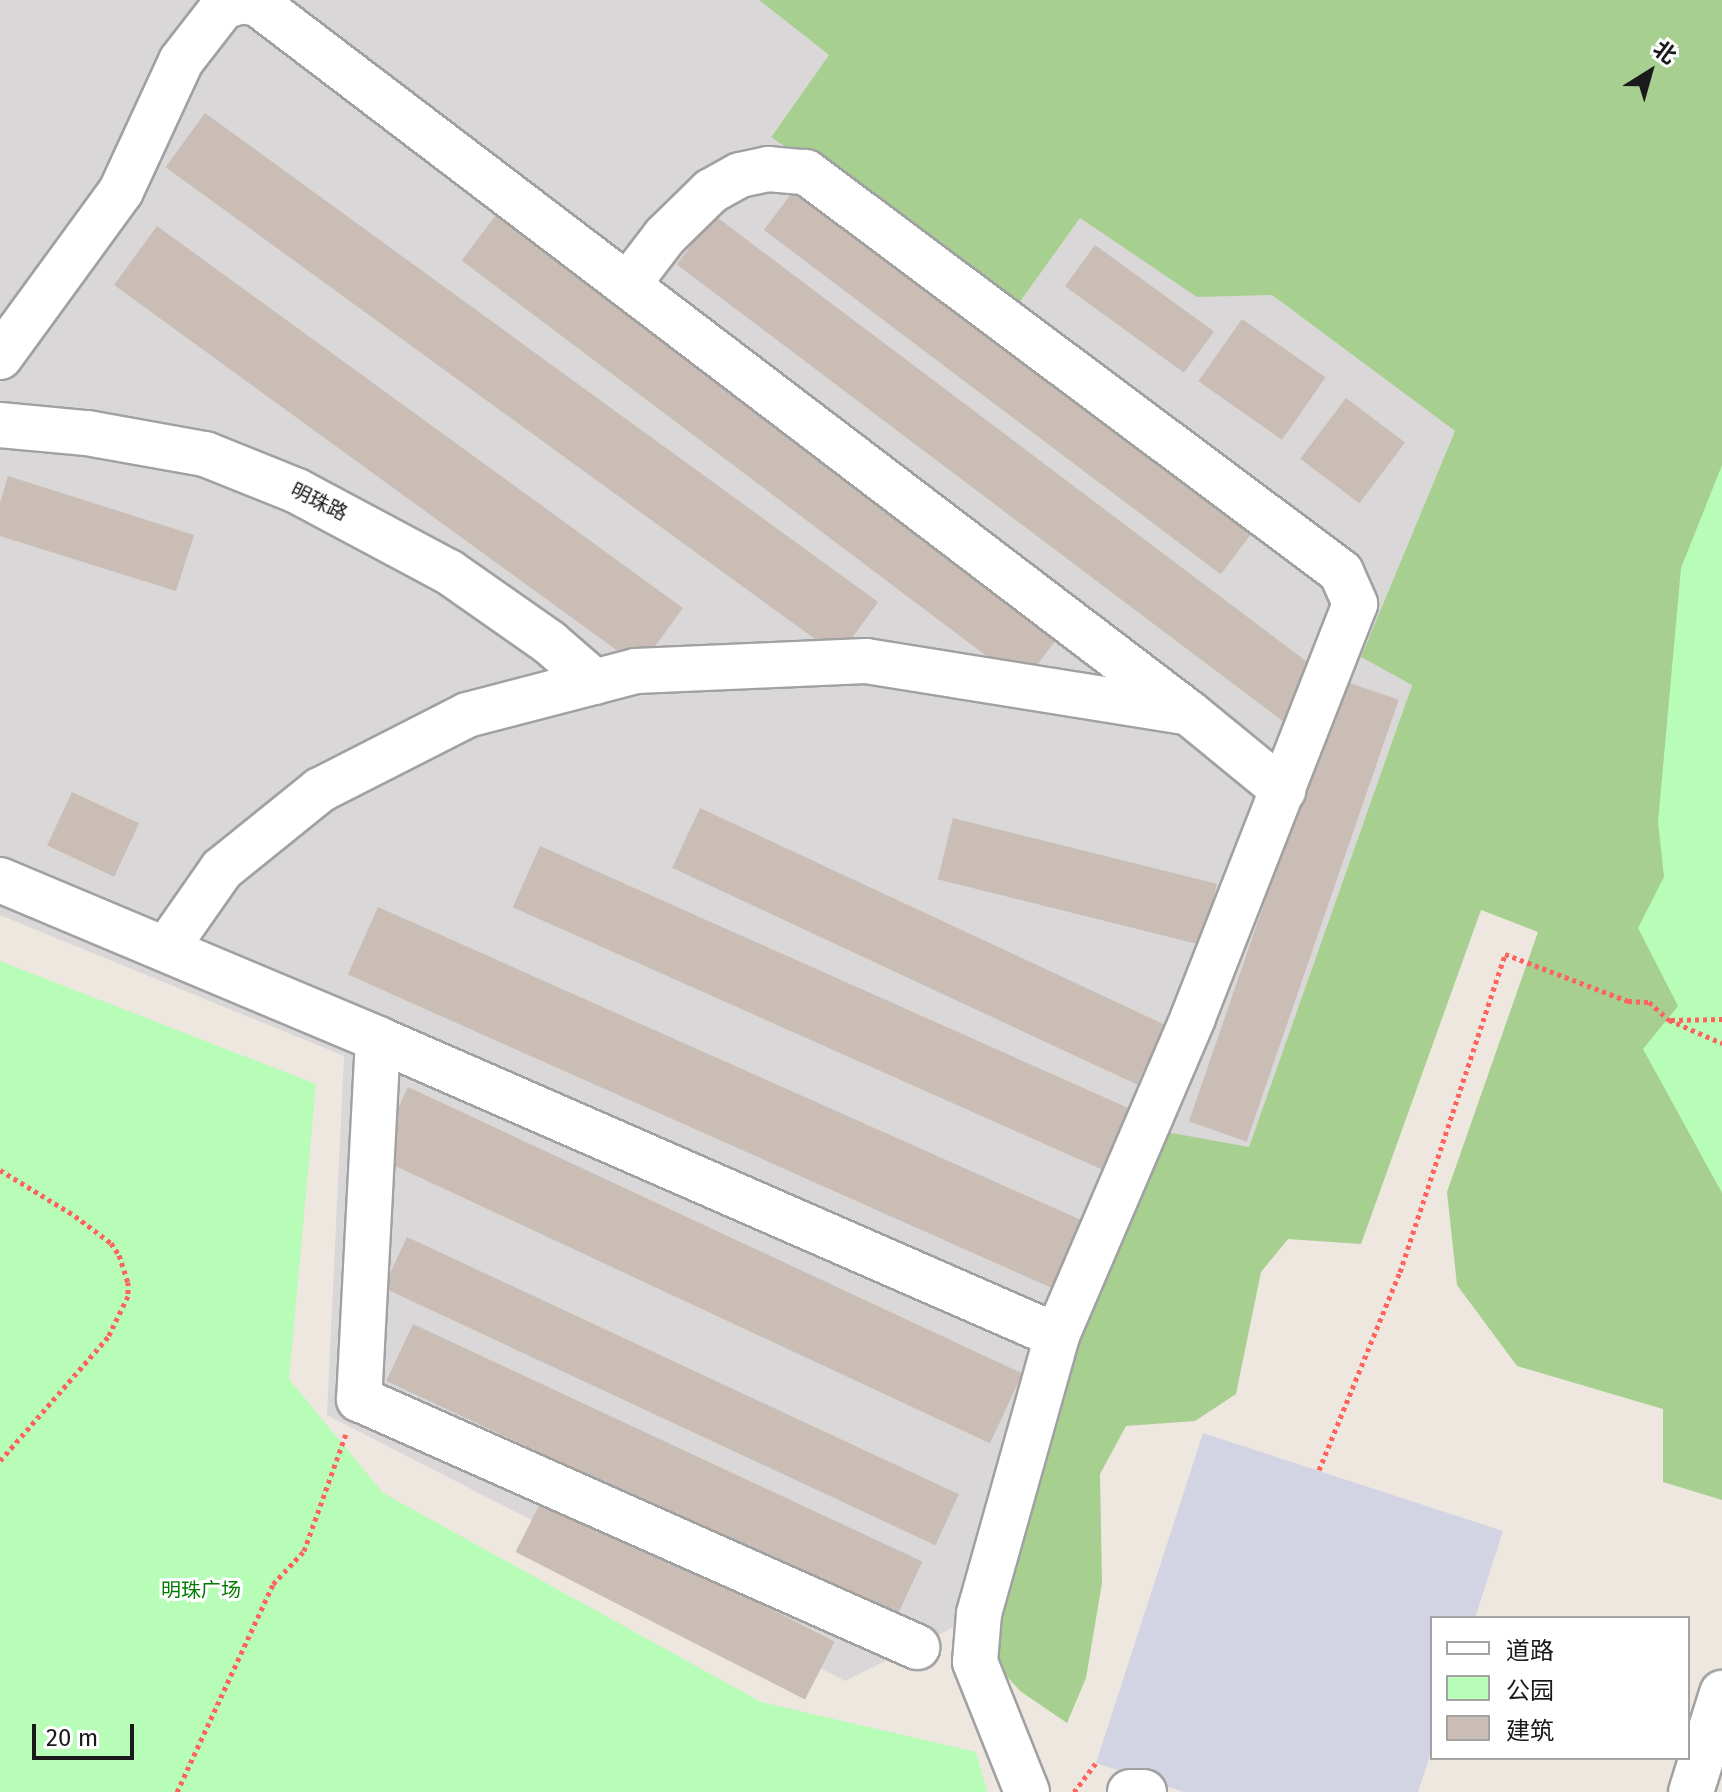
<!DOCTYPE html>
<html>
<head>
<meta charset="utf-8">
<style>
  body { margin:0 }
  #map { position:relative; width:1722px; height:1792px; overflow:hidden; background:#ede7df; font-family:"Fira Sans","Noto Sans SC",sans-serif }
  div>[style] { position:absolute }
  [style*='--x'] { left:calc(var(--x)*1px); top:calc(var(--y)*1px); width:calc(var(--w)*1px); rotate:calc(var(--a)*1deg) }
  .residential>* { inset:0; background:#d9d7d7 }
  .forest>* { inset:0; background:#a7cf90 }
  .park>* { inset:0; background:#b7fcb7 }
  .plaza>* { inset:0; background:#d3d4e3 }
  .building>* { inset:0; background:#c9bdb5; transform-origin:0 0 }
  .path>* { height:5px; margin-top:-2.5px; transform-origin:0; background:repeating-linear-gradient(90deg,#ff635e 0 4px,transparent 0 8px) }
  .roads { filter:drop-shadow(2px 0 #a1a1a1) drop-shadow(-2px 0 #a1a1a1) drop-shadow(0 2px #a1a1a1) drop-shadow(0 -2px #a1a1a1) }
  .minor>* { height:44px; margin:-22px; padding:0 22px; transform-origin:22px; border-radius:22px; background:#fff }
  span { translate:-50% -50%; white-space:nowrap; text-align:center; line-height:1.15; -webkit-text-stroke:6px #fff; paint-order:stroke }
  .street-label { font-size:20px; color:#1a1a1a }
  .park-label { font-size:20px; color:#057c06 }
  .legend { position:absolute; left:1430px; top:1616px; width:260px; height:144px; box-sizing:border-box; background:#fff; border:2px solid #a3a3a3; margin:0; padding:10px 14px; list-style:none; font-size:24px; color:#1a1a1a }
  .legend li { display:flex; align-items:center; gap:16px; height:40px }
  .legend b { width:40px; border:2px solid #a3a3a3 }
  .north { position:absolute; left:1610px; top:32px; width:80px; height:80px; -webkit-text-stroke:6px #fff; paint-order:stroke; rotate:37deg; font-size:22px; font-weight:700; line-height:32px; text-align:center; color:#1a1a1a }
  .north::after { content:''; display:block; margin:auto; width:28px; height:36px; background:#1a1a1a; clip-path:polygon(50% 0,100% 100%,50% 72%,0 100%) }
  .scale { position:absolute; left:32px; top:1724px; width:102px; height:36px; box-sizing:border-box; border:4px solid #1a1a1a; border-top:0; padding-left:10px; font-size:24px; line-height:28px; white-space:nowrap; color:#1a1a1a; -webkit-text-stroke:6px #fff; paint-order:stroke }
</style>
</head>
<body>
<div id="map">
  <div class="residential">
    <div style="clip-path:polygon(0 0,759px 0,829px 55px,771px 136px,1018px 305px,1080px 218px,1197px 296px,1272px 295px,1455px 431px,1361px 657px,1412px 684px,1249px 1147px,960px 1624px,845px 1681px,327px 1415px,344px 1056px,0 915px)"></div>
  </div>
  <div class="forest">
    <div style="clip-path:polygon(759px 0,1722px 0,1722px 1500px,1663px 1482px,1663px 1409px,1517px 1366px,1457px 1285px,1447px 1192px,1538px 932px,1481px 910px,1361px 1244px,1288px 1239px,1261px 1272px,1236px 1394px,1195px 1421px,1126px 1426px,1100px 1474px,1102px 1583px,1086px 1678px,1067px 1723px,1020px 1691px,960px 1624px,1166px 1132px,1249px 1147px,1412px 685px,1361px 657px,1455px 431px,1272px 295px,1197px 297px,1080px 218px,1017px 306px,771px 137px,829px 55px)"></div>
  </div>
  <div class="park">
    <div style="clip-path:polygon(1722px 465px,1722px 1193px,1643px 1049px,1678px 1006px,1638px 928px,1664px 877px,1658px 822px,1681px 568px)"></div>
    <div style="clip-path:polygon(0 961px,316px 1084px,289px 1379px,383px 1493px,761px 1702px,976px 1752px,987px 1792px,0 1792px)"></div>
  </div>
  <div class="plaza">
    <div style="clip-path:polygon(1203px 1433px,1503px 1531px,1475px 1618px,1432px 1618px,1432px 1750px,1418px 1792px,1184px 1792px,1096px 1763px)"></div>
  </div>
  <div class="building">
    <div style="left:205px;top:113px;width:832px;height:67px;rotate:36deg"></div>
    <div style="left:797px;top:186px;width:572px;height:55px;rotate:37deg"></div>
    <div style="left:499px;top:211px;width:703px;height:62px;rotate:37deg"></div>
    <div style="left:714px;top:215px;width:767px;height:62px;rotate:37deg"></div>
    <div style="left:157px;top:226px;width:650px;height:73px;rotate:36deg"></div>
    <div style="left:1095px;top:245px;width:147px;height:51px;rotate:36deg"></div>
    <div style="left:1242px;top:319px;width:102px;height:76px;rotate:35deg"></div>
    <div style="left:1346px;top:398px;width:74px;height:76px;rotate:37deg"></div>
    <div style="clip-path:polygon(8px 476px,194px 535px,176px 591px,0 536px,0 503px)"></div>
    <div style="left:1341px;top:680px;width:61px;height:467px;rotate:19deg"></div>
    <div style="left:72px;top:792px;width:74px;height:59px;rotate:25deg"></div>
    <div style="left:700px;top:808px;width:513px;height:66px;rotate:25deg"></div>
    <div style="left:953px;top:818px;width:272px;height:63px;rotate:14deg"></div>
    <div style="left:540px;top:846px;width:655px;height:67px;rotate:24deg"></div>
    <div style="left:378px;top:907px;width:780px;height:74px;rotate:24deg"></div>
    <div style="left:408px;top:1087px;width:678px;height:77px;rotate:25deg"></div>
    <div style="left:407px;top:1237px;width:609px;height:56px;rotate:25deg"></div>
    <div style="left:413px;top:1324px;width:562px;height:63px;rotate:25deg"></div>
    <div style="left:545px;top:1494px;width:325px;height:65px;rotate:27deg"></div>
  </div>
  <div class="path">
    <div style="--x:1671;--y:1020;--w:51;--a:-1.1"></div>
    <div style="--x:0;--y:1170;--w:88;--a:31.5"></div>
    <div style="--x:75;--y:1216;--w:45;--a:36.9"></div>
    <div style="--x:111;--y:1243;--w:14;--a:56"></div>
    <div style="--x:119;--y:1255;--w:28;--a:72"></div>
    <div style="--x:128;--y:1282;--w:14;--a:90"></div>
    <div style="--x:128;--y:1296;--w:46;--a:116"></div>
    <div style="--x:108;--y:1337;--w:164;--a:131.1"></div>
    <div style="--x:1319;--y:1470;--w:214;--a:-67.8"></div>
    <div style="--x:1400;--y:1272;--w:335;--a:-71.7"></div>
    <div style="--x:1505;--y:954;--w:132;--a:20.9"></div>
    <div style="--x:1628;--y:1001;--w:21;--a:3"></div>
    <div style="--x:1649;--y:1002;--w:27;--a:42"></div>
    <div style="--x:1669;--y:1020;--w:58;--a:23.5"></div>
    <div style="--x:177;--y:1792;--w:229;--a:-65.2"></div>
    <div style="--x:273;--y:1584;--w:45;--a:-46.8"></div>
    <div style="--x:304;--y:1551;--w:124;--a:-70.3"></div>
    <div style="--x:1074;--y:1792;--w:36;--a:-53"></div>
  </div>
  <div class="roads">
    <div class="minor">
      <div style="--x:629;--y:283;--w:59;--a:-52.5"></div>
      <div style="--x:665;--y:236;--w:64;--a:-44.4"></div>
      <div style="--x:711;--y:191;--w:33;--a:-29"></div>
      <div style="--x:740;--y:175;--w:29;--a:-12"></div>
      <div style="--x:768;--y:169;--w:38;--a:5"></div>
      <div style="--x:806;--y:172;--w:668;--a:36.78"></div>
      <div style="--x:1341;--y:572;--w:35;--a:66"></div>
      <div style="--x:1355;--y:604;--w:445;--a:111.4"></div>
      <div style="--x:1193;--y:1018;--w:346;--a:113.2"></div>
      <div style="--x:1057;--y:1336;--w:289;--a:105.7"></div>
      <div style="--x:979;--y:1614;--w:48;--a:94.8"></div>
      <div style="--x:975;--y:1662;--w:140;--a:68.2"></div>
      <div style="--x:0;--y:357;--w:205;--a:-53.9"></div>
      <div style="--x:121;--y:191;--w:143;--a:-65.2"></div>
      <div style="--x:181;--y:61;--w:68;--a:-52.1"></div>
      <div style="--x:223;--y:7;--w:19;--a:-18"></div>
      <div style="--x:241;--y:1;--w:17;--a:10"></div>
      <div style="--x:258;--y:4;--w:1170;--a:37.29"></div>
      <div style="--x:1189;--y:713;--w:122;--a:39.3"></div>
      <div style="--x:0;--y:425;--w:87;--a:5.3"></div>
      <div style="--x:87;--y:433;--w:120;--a:10.1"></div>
      <div style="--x:205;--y:454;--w:99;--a:21.9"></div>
      <div style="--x:297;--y:491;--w:172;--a:28.1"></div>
      <div style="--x:449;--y:572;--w:122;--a:35"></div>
      <div style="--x:549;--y:642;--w:61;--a:41"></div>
      <div style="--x:0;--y:880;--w:410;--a:22.8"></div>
      <div style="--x:378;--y:1039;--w:741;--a:23.62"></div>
      <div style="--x:166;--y:949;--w:98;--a:-55"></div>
      <div style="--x:222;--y:869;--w:126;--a:-38.9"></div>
      <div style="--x:320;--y:790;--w:165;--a:-27"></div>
      <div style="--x:467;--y:715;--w:175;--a:-14.6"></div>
      <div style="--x:636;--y:671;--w:230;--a:-2.5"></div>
      <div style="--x:866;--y:661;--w:321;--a:9.1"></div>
      <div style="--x:378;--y:1039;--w:361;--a:93"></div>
      <div style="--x:359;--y:1399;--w:611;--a:23.96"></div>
      <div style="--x:1130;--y:1792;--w:14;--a:0"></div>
      <div style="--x:1691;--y:1792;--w:104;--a:-72.6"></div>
    </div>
  </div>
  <div class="street-label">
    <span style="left:319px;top:502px;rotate:26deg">明珠路</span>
  </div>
  <div class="park-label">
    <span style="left:201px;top:1590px">明珠广场</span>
  </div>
  <ul class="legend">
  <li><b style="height:10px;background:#fff"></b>道路</li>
  <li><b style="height:22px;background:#b7fcb7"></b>公园</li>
  <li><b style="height:22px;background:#c9bdb5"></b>建筑</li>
  </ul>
  <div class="north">北</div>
  <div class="scale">20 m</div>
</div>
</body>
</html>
